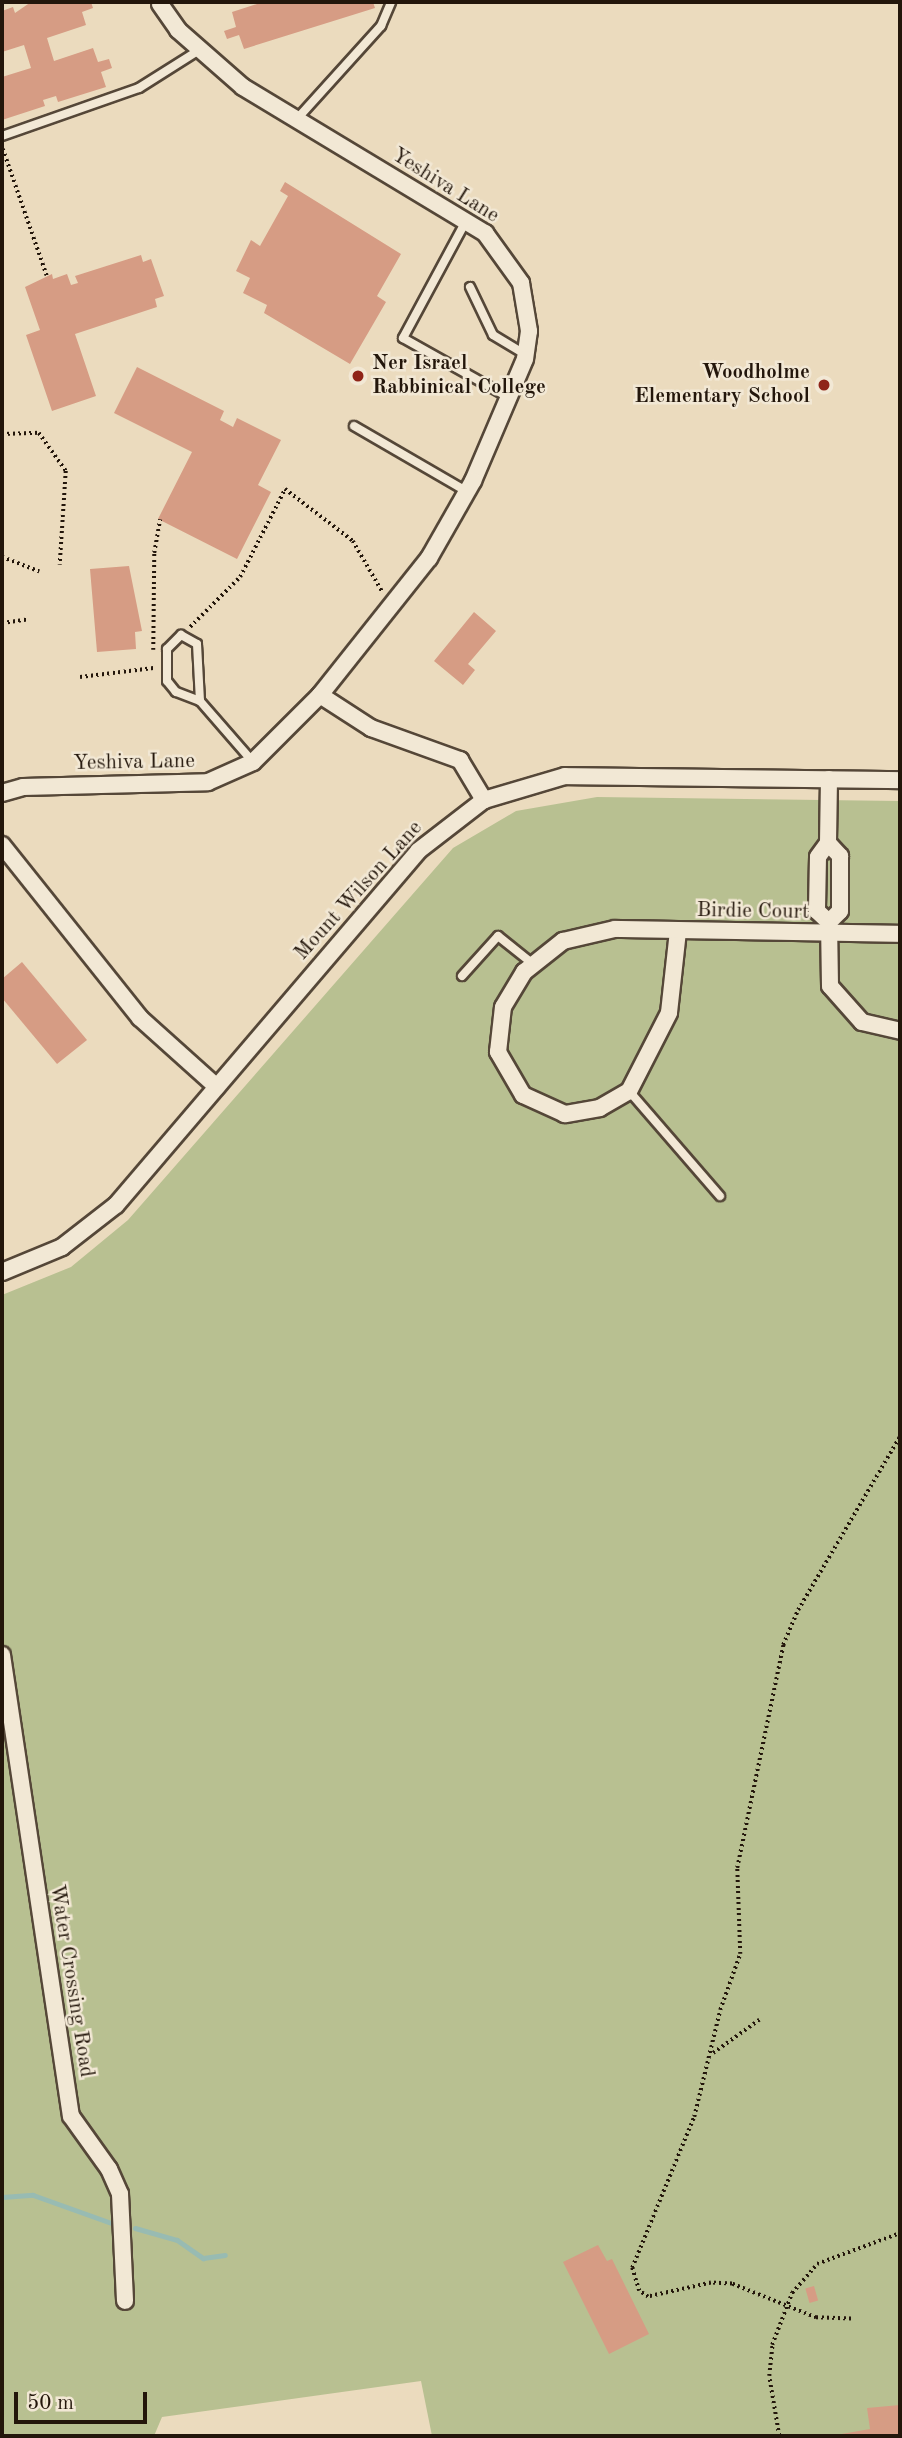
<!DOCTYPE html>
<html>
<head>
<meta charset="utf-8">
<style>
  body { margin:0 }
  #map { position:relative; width:902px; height:2438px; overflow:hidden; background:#ebdbbe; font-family:"Old Standard TT",serif }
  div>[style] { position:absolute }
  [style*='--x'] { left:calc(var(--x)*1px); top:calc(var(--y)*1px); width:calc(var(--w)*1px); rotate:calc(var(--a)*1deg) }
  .green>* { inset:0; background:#b8c091 }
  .stream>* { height:5px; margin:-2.5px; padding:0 2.5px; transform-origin:2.5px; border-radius:2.5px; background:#98bbb2 }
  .building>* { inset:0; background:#d69c84; transform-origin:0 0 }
  .path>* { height:3.5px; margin-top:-1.75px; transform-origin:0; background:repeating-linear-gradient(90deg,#23160b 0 2px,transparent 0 5.5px) }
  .roads { filter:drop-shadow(2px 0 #554738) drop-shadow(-2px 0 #554738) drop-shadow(0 2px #554738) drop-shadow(0 -2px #554738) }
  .lane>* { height:8px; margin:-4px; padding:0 4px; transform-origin:4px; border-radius:4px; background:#f2e8d5 }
  .street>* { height:16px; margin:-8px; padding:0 8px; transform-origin:8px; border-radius:8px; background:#f2e8d5 }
  .dots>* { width:19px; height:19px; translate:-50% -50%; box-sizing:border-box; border:4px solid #f2e8d5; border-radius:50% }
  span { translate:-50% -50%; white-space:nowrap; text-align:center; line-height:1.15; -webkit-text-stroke:5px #f2e8d5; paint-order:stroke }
  .street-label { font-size:21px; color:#23160b }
  .poi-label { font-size:21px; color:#23160b; font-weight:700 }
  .left { translate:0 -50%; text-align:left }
  .right { translate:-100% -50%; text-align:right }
  .frame { position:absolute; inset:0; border:4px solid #23160b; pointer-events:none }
  .scale { position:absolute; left:14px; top:2392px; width:133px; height:32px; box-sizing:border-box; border:4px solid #23160b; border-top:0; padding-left:9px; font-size:21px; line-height:24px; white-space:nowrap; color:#23160b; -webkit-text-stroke:5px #f2e8d5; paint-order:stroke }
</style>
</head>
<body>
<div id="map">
  <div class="green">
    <div style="clip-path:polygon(597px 797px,900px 801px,900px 2436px,432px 2436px,421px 2381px,162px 2417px,154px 2436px,2px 2436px,2px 1295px,71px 1267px,128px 1220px,453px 848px,516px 811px)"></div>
  </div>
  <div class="stream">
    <div style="--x:2;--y:2197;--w:31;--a:-4"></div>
    <div style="--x:33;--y:2195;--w:86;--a:19.7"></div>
    <div style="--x:135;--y:2228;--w:44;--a:15.9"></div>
    <div style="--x:177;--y:2240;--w:32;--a:35"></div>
    <div style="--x:203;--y:2258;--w:22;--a:-8"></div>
  </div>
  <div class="building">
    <div style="clip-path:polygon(31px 2px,91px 2px,93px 8px,82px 12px,86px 25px,47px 38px,54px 61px,93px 48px,98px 62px,109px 59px,112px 68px,101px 72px,106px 87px,58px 102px,56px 96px,43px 100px,45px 106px,2px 120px,2px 77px,31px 68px,24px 45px,2px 52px,2px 11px,13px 7px,15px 13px)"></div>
    <div style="clip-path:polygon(263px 2px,373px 2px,375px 8px,244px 49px,239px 35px,227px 39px,224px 31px,236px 27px,232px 12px)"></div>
    <div style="clip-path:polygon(285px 182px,401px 254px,377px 296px,386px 302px,350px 364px,264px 313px,267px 305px,243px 293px,250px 278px,236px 271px,251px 240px,260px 246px,288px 196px,280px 191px)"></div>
    <div style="clip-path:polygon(141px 255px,143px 262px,151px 259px,164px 296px,155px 299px,157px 307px,75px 334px,96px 396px,52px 411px,26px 335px,40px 330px,25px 287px,52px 274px,53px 279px,67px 274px,71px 285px,78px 283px,75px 276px)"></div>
    <div style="clip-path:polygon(137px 367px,224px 411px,220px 420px,233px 427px,237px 418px,281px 440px,258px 485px,271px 492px,237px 559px,158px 519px,192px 452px,114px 413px)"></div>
    <div style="clip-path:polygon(129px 566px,142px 631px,135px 632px,136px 649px,97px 652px,90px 569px)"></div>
    <div style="clip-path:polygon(474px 612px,496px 631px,468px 664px,475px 670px,463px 685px,434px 661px)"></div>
    <div style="clip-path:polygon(22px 962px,87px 1040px,57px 1064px,2px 998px,2px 979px)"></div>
    <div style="clip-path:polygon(598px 2245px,607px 2261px,612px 2259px,649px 2334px,609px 2354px,563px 2262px)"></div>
    <div style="left:814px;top:2286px;width:15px;height:9px;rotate:74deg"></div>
    <div style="clip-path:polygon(900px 2405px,900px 2436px,830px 2436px,870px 2429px,867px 2408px)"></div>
  </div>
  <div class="path">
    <div style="--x:3;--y:149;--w:134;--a:70.9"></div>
    <div style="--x:2;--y:434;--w:37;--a:-2"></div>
    <div style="--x:39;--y:433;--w:47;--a:54.6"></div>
    <div style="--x:66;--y:471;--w:94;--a:93.7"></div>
    <div style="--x:2;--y:557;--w:40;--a:21"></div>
    <div style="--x:2;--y:623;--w:27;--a:-8"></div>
    <div style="--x:190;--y:627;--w:71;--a:-45"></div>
    <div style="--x:240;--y:577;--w:99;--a:-62.9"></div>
    <div style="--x:285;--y:489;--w:86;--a:37.4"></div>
    <div style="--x:353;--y:541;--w:60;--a:60"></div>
    <div style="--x:153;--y:650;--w:97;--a:-89.4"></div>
    <div style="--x:154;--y:553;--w:34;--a:-80"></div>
    <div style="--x:80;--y:677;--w:74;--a:-7"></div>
    <div style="--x:713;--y:2053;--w:57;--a:-35.7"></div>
    <div style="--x:851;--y:2319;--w:35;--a:-178"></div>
    <div style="--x:816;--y:2318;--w:91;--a:-158"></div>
    <div style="--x:732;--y:2284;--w:21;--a:-177"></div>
    <div style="--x:711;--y:2283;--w:65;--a:167.5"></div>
    <div style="--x:648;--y:2297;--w:11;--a:-146"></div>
    <div style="--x:639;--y:2291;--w:24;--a:-107"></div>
    <div style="--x:632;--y:2268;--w:163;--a:-67.7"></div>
    <div style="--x:694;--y:2117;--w:110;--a:-76.3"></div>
    <div style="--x:720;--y:2010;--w:59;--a:-70.3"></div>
    <div style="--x:740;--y:1954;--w:86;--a:-92"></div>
    <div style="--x:737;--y:1868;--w:228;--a:-78.3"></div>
    <div style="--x:783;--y:1645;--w:38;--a:-67"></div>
    <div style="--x:798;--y:1610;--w:202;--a:-59.6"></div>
    <div style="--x:779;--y:2436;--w:61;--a:-99.5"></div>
    <div style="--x:769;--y:2376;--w:31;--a:-84"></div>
    <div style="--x:772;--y:2345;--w:56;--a:-69"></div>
    <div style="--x:792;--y:2293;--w:38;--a:-49"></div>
    <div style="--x:817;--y:2264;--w:89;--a:-20.5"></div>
  </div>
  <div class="roads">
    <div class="lane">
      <div style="--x:296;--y:120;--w:127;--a:-47.9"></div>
      <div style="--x:381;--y:26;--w:26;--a:-67"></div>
      <div style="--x:2;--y:136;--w:145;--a:-19.3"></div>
      <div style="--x:139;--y:88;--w:71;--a:-32.3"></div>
      <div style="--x:466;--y:221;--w:133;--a:118.3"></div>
      <div style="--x:403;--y:338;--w:123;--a:29.3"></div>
      <div style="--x:470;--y:287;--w:53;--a:64.4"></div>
      <div style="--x:493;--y:335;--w:39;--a:31"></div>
      <div style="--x:354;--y:426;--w:132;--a:30.1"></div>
      <div style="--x:200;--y:701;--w:26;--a:-159"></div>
      <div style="--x:176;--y:692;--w:14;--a:-129"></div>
      <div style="--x:167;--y:681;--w:32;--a:-90"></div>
      <div style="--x:167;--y:649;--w:20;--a:-45"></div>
      <div style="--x:181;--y:635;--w:18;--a:29"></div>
      <div style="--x:197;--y:644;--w:57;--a:87"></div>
      <div style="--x:200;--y:701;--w:81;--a:49"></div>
      <div style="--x:462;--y:976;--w:54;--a:-48"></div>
      <div style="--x:498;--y:936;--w:43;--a:38.5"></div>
      <div style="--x:629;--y:1091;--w:139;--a:49.1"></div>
    </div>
    <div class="street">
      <div style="--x:160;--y:4;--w:32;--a:55"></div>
      <div style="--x:178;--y:30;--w:86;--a:41.2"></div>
      <div style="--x:243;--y:87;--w:283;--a:31.1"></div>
      <div style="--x:485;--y:233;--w:62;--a:54.2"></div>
      <div style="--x:521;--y:283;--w:49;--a:80.5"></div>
      <div style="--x:529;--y:331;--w:28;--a:98"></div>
      <div style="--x:525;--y:359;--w:133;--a:113.1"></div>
      <div style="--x:473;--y:481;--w:89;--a:119.7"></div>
      <div style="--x:429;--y:558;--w:175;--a:128.5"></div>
      <div style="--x:829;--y:779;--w:64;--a:90.9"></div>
      <div style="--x:828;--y:843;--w:17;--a:126"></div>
      <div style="--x:818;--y:857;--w:54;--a:91.1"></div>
      <div style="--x:817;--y:911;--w:16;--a:43"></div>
      <div style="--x:2;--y:793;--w:22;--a:-16"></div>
      <div style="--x:23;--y:787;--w:185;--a:-1.5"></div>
      <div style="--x:208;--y:782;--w:49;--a:-24"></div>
      <div style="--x:253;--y:762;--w:95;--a:-45"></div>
      <div style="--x:320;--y:695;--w:61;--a:32.9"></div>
      <div style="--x:371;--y:728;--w:95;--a:19.8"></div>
      <div style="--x:460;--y:760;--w:47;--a:59"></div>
      <div style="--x:828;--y:843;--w:18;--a:47"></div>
      <div style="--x:840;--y:856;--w:55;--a:90"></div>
      <div style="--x:840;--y:911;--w:16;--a:135"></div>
      <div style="--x:829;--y:922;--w:64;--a:89.1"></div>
      <div style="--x:830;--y:986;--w:48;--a:48.4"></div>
      <div style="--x:862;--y:1022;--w:39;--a:13"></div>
      <div style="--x:2;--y:845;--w:221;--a:51.4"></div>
      <div style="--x:140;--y:1018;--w:103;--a:41.9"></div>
      <div style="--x:678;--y:931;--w:82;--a:96.3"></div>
      <div style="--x:669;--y:1013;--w:88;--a:117.1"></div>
      <div style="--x:629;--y:1091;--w:34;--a:150"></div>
      <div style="--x:600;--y:1108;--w:36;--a:170"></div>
      <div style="--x:565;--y:1114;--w:46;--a:-155.7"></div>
      <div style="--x:523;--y:1095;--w:50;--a:-120.2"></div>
      <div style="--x:498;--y:1052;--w:45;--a:-83.7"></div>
      <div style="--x:503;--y:1007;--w:41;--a:-59"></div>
      <div style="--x:524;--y:972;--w:50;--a:-38.5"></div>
      <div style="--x:563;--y:941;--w:53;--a:-13"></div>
      <div style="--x:615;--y:929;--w:285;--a:1"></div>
      <div style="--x:2;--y:1272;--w:65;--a:-22.6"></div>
      <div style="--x:62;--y:1247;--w:68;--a:-37.9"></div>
      <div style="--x:116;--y:1205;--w:465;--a:-49.5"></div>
      <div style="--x:418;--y:851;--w:83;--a:-37.7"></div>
      <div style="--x:484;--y:800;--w:84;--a:-16.5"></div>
      <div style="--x:565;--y:776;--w:335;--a:0.7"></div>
      <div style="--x:2;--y:1655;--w:466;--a:81.5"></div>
      <div style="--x:71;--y:2116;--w:65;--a:54.4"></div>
      <div style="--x:109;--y:2169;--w:27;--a:66"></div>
      <div style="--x:120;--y:2194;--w:107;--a:87.3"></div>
    </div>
  </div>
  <div class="dots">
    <div style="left:358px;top:376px;background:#8f2418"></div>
    <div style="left:824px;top:385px;background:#8f2418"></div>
  </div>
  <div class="street-label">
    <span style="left:445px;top:186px;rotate:32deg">Yeshiva Lane</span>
    <span style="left:134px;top:763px;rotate:-1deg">Yeshiva Lane</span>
    <span style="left:359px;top:891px;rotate:-48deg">Mount Wilson Lane</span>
    <span style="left:753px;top:912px;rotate:1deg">Birdie Court</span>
    <span style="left:71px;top:1981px;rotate:81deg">Water Crossing Road</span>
  </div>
  <div class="poi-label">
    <span class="left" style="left:372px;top:376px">Ner Israel<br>Rabbinical College</span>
    <span class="right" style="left:810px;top:385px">Woodholme<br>Elementary School</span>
  </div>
  <div class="frame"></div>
  <div class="scale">50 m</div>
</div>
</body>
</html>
